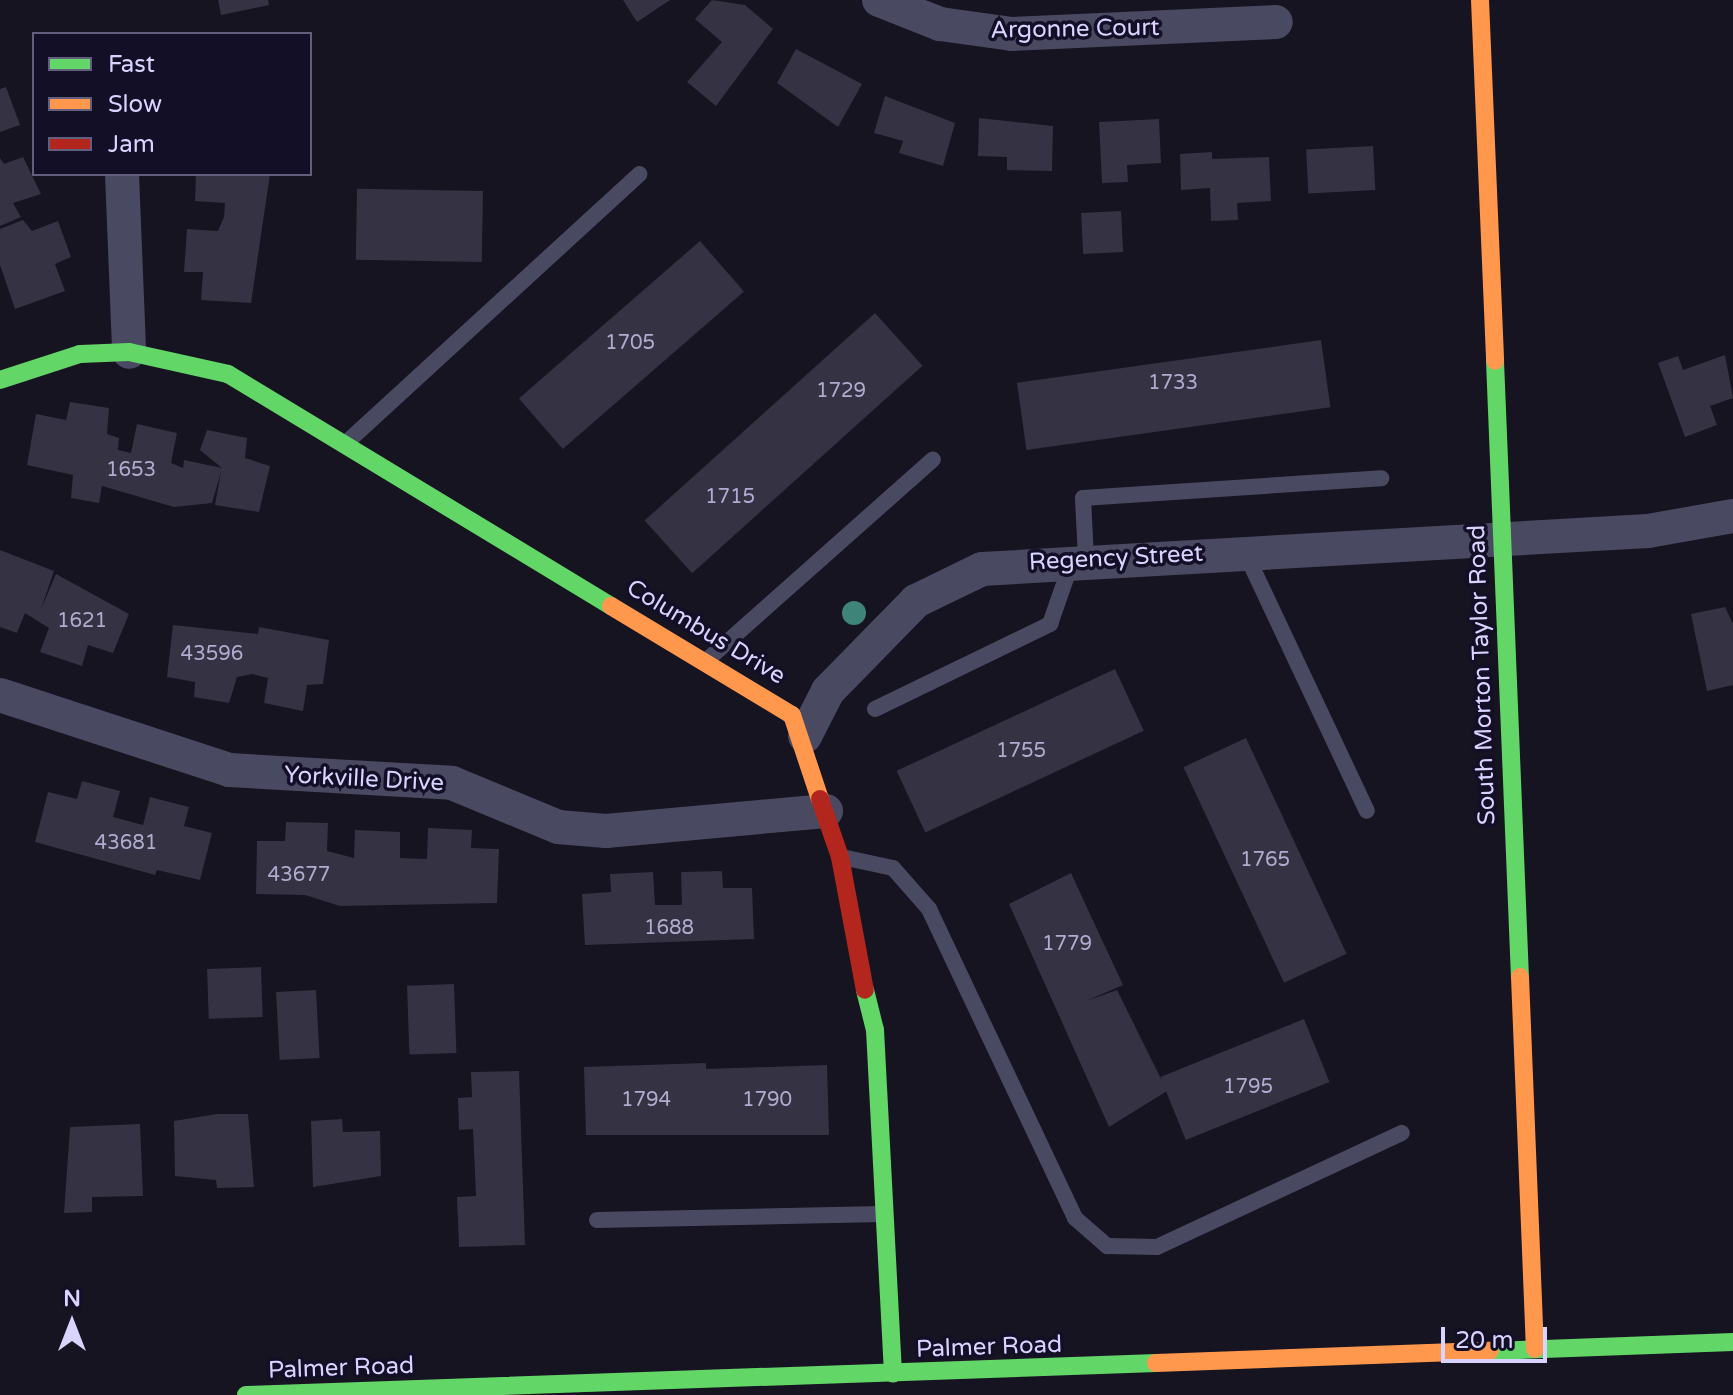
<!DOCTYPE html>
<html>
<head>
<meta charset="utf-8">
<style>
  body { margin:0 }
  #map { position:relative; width:1733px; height:1395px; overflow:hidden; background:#161421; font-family:"Varela Round",sans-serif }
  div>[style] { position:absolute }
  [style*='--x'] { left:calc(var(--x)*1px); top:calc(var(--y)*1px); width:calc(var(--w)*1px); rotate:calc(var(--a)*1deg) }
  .building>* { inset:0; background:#343243; transform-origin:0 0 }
  .lane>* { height:16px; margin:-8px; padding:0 8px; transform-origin:8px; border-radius:8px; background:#4a4962 }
  .street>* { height:34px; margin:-17px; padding:0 17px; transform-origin:17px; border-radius:17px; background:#4a4962 }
  .fast>* { height:18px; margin:-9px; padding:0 9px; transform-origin:9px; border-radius:9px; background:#63d668 }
  .slow>* { height:18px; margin:-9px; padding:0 9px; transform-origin:9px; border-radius:9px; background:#ff974d }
  .jam>* { height:18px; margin:-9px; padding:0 9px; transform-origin:9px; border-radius:9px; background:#b3261e }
  .trees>* { width:24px; height:24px; margin:-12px; border-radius:50%; background:#3e8478 }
  span { translate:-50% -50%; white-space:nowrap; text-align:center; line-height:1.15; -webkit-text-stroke:7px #130f26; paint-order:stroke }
  .number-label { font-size:20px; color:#b0acd0 }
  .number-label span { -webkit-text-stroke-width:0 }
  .street-label { font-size:24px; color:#d9d4ff }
  .legend { position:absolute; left:32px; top:32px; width:280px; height:144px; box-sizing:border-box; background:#130f26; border:2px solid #625e7d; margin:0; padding:10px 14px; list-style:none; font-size:24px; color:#d9d4ff }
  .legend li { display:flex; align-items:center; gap:16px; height:40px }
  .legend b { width:40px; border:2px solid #625e7d }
  .north { position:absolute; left:32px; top:1283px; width:80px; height:80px; -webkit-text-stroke:6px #130f26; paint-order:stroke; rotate:0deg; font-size:22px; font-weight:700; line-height:32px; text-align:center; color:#d9d4ff }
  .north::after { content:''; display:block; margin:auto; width:28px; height:36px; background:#d9d4ff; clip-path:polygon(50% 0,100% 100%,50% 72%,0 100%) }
  .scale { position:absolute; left:1441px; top:1327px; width:106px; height:36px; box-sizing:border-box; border:4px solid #d9d4ff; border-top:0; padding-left:10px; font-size:24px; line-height:28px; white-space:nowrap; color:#d9d4ff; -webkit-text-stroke:6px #130f26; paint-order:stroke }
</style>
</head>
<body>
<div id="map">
  <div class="building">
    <div style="clip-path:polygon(218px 0,268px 0,269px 5px,221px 15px)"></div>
    <div style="clip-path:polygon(623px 0,670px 0,637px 22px)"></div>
    <div style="clip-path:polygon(712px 0,745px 5px,773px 29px,716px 106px,687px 82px,722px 42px,695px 19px)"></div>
    <div style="clip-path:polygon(796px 49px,862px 84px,838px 127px,777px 83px)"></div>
    <div style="clip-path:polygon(6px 87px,20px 125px,0 132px,0 89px)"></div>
    <div style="clip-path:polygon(885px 96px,955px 123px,943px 166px,899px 153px,903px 141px,874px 133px)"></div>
    <div style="clip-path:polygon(979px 118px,1053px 126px,1052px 171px,1007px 170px,1007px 157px,978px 156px)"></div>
    <div style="clip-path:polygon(1159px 119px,1161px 163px,1127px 165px,1128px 182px,1102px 183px,1099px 122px)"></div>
    <div style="left:1373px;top:146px;width:44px;height:67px;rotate:87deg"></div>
    <div style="clip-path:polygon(1212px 152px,1212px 159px,1269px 157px,1271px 201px,1237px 203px,1238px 220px,1211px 221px,1210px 188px,1181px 190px,1180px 154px)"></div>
    <div style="clip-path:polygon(23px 157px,41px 194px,13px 203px,21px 217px,0 226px,0 158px,4px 164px)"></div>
    <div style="clip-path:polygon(196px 174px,270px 174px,251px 303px,201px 300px,203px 272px,184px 272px,187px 229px,218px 231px,224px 217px,225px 203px,195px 201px)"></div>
    <div style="left:483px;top:191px;width:71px;height:126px;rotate:91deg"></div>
    <div style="left:1121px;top:211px;width:41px;height:40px;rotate:87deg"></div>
    <div style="clip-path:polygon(23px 220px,32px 231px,58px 221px,71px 257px,55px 264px,65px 291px,15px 309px,0 265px,0 229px)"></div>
    <div style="left:700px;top:241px;width:67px;height:240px;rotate:49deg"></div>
    <div style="left:875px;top:313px;width:71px;height:310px;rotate:48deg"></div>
    <div style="left:1321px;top:340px;width:68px;height:307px;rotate:82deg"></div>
    <div style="clip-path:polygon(1725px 355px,1733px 398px,1710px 406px,1717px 425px,1685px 437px,1658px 363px,1678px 356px,1683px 370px)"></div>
    <div style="clip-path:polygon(70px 402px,109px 408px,107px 434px,119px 438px,118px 450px,131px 453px,137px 424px,177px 433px,171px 463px,183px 468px,184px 460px,222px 468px,200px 450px,207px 430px,247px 438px,245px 458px,270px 466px,259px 512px,215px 505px,221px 472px,212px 503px,174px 507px,102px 486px,99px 503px,71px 498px,73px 475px,27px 465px,36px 414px,66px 420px)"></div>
    <div style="clip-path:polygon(0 550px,54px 571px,41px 609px,56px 574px,129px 614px,113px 653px,88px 645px,82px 666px,40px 652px,49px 628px,25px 613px,17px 633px,0 627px)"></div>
    <div style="clip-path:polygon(1725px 607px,1733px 624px,1733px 685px,1707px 691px,1691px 614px)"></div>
    <div style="clip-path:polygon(173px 625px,258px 634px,259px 627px,329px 640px,323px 684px,307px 685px,303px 711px,264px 703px,268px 678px,252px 674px,237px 677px,229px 703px,194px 697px,195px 682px,167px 677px)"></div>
    <div style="left:1115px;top:669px;width:68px;height:241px;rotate:65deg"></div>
    <div style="left:1246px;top:738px;width:238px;height:69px;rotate:65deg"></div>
    <div style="clip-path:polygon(82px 781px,120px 791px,113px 817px,143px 825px,150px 797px,189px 807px,184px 826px,212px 833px,200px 880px,157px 870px,155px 875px,35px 842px,48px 792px,77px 799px)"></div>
    <div style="clip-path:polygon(286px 822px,328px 823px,327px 851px,354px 858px,355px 830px,400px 832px,400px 858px,427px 859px,428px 828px,472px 830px,471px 848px,499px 849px,497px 903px,340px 906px,305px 895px,256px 894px,257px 841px,285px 841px)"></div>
    <div style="clip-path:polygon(722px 871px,723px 888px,752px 888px,754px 939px,585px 945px,582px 894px,611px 892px,610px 874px,653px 872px,655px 905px,682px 905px,681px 872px)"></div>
    <div style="clip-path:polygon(1071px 873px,1123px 985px,1086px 1001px,1117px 990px,1167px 1091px,1109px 1127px,1009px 904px)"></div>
    <div style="left:261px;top:967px;width:50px;height:54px;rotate:88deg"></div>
    <div style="left:454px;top:984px;width:69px;height:47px;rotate:88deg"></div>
    <div style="left:316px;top:990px;width:68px;height:40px;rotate:87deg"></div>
    <div style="left:1304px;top:1019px;width:68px;height:155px;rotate:68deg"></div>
    <div style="clip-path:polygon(706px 1063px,706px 1069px,827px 1065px,829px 1135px,586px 1135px,584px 1067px)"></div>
    <div style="clip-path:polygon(519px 1071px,525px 1245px,459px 1247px,457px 1197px,476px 1196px,473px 1129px,459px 1130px,458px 1098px,472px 1097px,471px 1072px)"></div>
    <div style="clip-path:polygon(217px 1114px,248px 1114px,254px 1187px,217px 1188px,216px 1180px,175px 1176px,174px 1121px)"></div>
    <div style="clip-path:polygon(342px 1119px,343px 1132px,380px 1131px,381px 1176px,313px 1187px,311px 1121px)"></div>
    <div style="clip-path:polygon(140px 1124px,143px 1196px,92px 1197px,92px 1212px,64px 1213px,70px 1127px)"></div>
  </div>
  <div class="lane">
    <div style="--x:346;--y:443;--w:398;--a:-42.5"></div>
    <div style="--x:1245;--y:552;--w:286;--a:64.8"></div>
    <div style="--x:1086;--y:558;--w:60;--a:-92.9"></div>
    <div style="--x:1083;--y:498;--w:299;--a:-3.8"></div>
    <div style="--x:707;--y:660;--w:302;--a:-41.6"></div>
    <div style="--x:875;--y:709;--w:195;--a:-25.9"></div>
    <div style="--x:1050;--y:624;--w:64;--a:-70.7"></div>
    <div style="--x:842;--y:857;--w:52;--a:12.2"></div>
    <div style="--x:893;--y:868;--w:55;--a:48.7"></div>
    <div style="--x:929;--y:909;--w:342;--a:64.7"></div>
    <div style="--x:1075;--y:1218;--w:43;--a:41.2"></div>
    <div style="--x:1107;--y:1246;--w:50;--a:1.1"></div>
    <div style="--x:1157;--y:1247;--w:270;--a:-25"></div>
    <div style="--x:597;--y:1220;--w:285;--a:-1.2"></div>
  </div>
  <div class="street">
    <div style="--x:879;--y:0;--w:66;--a:21.5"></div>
    <div style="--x:940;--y:24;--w:73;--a:7.9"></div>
    <div style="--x:1012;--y:34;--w:264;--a:-2.6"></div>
    <div style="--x:122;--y:174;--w:178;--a:87.7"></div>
    <div style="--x:0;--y:695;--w:241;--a:18.1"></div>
    <div style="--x:229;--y:770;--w:223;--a:3.3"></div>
    <div style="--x:452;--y:783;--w:115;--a:22.5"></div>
    <div style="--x:558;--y:827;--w:48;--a:4.8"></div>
    <div style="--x:606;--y:831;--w:221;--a:-5.2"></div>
    <div style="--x:805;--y:736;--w:51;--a:-62.9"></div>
    <div style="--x:828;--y:691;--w:126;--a:-45.6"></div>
    <div style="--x:916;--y:601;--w:73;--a:-25.9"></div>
    <div style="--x:982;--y:569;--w:667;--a:-3.27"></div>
    <div style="--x:1648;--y:531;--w:86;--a:-10"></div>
  </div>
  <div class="fast">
    <div style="--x:1495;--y:361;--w:617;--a:87.68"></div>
    <div style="--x:0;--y:380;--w:84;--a:-18"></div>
    <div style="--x:80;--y:354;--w:49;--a:-2.3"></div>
    <div style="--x:129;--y:352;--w:101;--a:12.5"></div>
    <div style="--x:228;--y:374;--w:448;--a:31.2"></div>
    <div style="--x:865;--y:990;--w:41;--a:76"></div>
    <div style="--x:875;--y:1030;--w:344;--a:87"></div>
    <div style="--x:1490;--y:1351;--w:243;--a:-2.1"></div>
    <div style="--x:246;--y:1395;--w:911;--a:-2.01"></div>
  </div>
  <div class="slow">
    <div style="--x:1480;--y:0;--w:361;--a:87.6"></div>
    <div style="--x:611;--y:606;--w:211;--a:31.1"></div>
    <div style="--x:792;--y:715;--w:89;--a:71.6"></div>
    <div style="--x:1520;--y:977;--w:372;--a:87.7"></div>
    <div style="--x:1156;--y:1363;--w:334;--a:-2.1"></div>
  </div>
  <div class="jam">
    <div style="--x:820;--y:799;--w:61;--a:71"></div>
    <div style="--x:840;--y:857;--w:135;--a:79.4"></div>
  </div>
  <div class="trees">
    <div style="left:854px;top:613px"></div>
  </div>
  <div class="number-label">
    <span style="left:630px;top:343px">1705</span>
    <span style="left:1173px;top:383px">1733</span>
    <span style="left:841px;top:391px">1729</span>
    <span style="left:131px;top:470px">1653</span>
    <span style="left:730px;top:497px">1715</span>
    <span style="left:82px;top:621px">1621</span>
    <span style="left:212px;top:654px">43596</span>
    <span style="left:1021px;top:751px">1755</span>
    <span style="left:126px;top:843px">43681</span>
    <span style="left:1265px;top:860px">1765</span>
    <span style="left:299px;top:875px">43677</span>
    <span style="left:669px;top:928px">1688</span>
    <span style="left:1067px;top:944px">1779</span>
    <span style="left:1248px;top:1087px">1795</span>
    <span style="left:646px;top:1100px">1794</span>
    <span style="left:767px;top:1100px">1790</span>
  </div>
  <div class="street-label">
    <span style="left:1075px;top:29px;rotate:-1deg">Argonne Court</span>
    <span style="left:1116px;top:558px;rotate:-3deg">Regency Street</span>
    <span style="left:706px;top:632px;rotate:31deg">Columbus Drive</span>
    <span style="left:1482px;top:675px;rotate:-92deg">South Morton Taylor Road</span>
    <span style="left:364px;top:779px;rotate:3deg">Yorkville Drive</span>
    <span style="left:989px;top:1347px;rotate:-2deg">Palmer Road</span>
    <span style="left:341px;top:1368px;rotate:-2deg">Palmer Road</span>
  </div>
  <ul class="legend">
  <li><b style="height:10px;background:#63d668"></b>Fast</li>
  <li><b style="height:10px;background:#ff974d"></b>Slow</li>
  <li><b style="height:10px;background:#b3261e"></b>Jam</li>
  </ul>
  <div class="north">N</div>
  <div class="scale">20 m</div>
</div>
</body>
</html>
